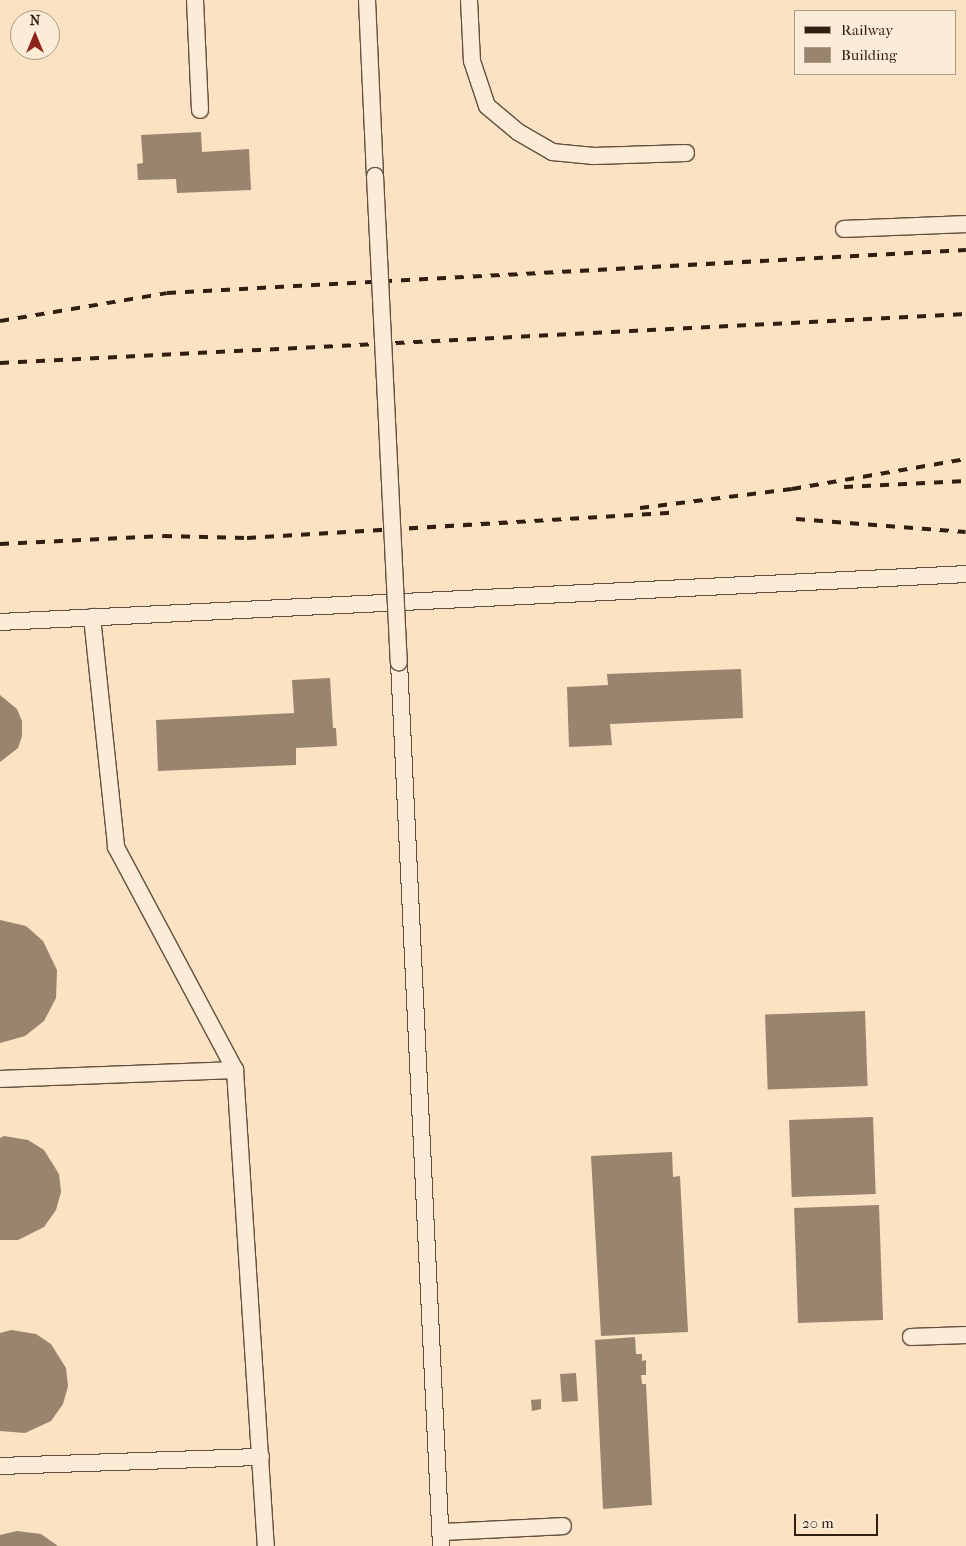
<!DOCTYPE html>
<html>
<head>
<meta charset="utf-8">
<style>
  body { margin:0 }
  #map { position:relative; width:966px; height:1546px; overflow:hidden; background:#fae2c2; font-family:"IM FELL French Canon",serif }
  div>[style] { position:absolute }
  [style*='--x'] { left:calc(var(--x)*1px); top:calc(var(--y)*1px); width:calc(var(--w)*1px); rotate:calc(var(--a)*1deg) }
  .building>* { inset:0; background:#99846d; transform-origin:0 0 }
  .roads { filter:drop-shadow(1px 0 #624f3d) drop-shadow(-1px 0 #624f3d) drop-shadow(0 1px #624f3d) drop-shadow(0 -1px #624f3d) }
  .service>* { height:16px; margin:-8px; padding:0 8px; transform-origin:8px; border-radius:8px; background:#fcecd7 }
  .rail>* { height:4px; margin-top:-2px; transform-origin:0; background:repeating-linear-gradient(90deg,#301e11 0 9px,transparent 0 18px) }
  .bridges { filter:drop-shadow(1px 0 #624f3d) drop-shadow(-1px 0 #624f3d) drop-shadow(0 1px #624f3d) drop-shadow(0 -1px #624f3d) }
  .service-bridge>* { height:16px; margin:-8px; padding:0 8px; transform-origin:8px; border-radius:8px; background:#fcecd7 }
  span { translate:-50% -50%; white-space:nowrap; text-align:center; line-height:1.15; -webkit-text-stroke:4px #fcecd7; paint-order:stroke }
  .legend { position:absolute; left:794px; top:10px; width:162px; height:65px; box-sizing:border-box; background:#fcecd7; border:1px solid #aa9a88; margin:0; padding:6px 9px; list-style:none; font-size:15px; color:#301e11 }
  .legend li { display:flex; align-items:center; gap:10px; height:25px }
  .legend b { width:25px; border:1px solid #aa9a88 }
  .north { position:absolute; left:10px; top:10px; width:50px; height:50px; box-sizing:border-box; background:#fcecd7; border:1px solid #aa9a88; border-radius:50%; rotate:0deg; font-size:14px; font-weight:700; line-height:20px; text-align:center; color:#301e11 }
  .north::after { content:''; display:block; margin:auto; width:18px; height:22px; background:#8f2418; clip-path:polygon(50% 0,100% 100%,50% 72%,0 100%) }
  .scale { position:absolute; left:794px; top:1514px; width:84px; height:22px; box-sizing:border-box; border:2px solid #301e11; border-top:0; padding-left:6px; font-size:15px; line-height:18px; white-space:nowrap; color:#301e11; -webkit-text-stroke:4px #fcecd7; paint-order:stroke }
</style>
</head>
<body>
<div id="map">
  <div class="building">
    <div style="clip-path:polygon(201px 132px,202px 152px,249px 149px,251px 190px,177px 193px,176px 179px,138px 180px,137px 164px,143px 163px,141px 135px)"></div>
    <div style="clip-path:polygon(741px 669px,743px 718px,610px 724px,612px 745px,569px 747px,567px 687px,608px 685px,607px 674px)"></div>
    <div style="clip-path:polygon(330px 678px,333px 728px,336px 728px,337px 746px,296px 748px,296px 765px,158px 771px,156px 720px,294px 713px,292px 680px)"></div>
    <div style="clip-path:polygon(0 695px,17px 709px,22px 721px,22px 736px,18px 748px,0 762px)"></div>
    <div style="clip-path:polygon(0 920px,26px 926px,43px 941px,57px 970px,56px 998px,44px 1021px,25px 1036px,0 1043px)"></div>
    <div style="left:865px;top:1011px;width:75px;height:100px;rotate:88deg"></div>
    <div style="left:873px;top:1117px;width:77px;height:84px;rotate:88deg"></div>
    <div style="clip-path:polygon(4px 1136px,28px 1140px,44px 1150px,59px 1174px,61px 1192px,56px 1210px,44px 1227px,18px 1240px,0 1240px,0 1138px)"></div>
    <div style="clip-path:polygon(672px 1152px,673px 1177px,680px 1176px,688px 1332px,601px 1336px,591px 1156px)"></div>
    <div style="left:879px;top:1205px;width:115px;height:85px;rotate:88deg"></div>
    <div style="clip-path:polygon(11px 1330px,36px 1334px,51px 1344px,66px 1368px,68px 1386px,63px 1404px,51px 1421px,25px 1433px,0 1431px,0 1333px)"></div>
    <div style="clip-path:polygon(635px 1337px,636px 1354px,642px 1354px,642px 1361px,646px 1360px,646px 1375px,641px 1375px,642px 1384px,646px 1384px,652px 1505px,603px 1509px,595px 1340px)"></div>
    <div style="left:576px;top:1373px;width:28px;height:16px;rotate:86deg"></div>
    <div style="clip-path:polygon(541px 1399px,541px 1409px,532px 1411px,531px 1400px)"></div>
    <div style="clip-path:polygon(17px 1531px,41px 1534px,58px 1546px,0 1546px,0 1535px)"></div>
  </div>
  <div class="roads">
    <div class="service">
      <div style="--x:195;--y:0;--w:110;--a:87.4"></div>
      <div style="--x:367;--y:0;--w:176;--a:87.4"></div>
      <div style="--x:469;--y:0;--w:61;--a:87.2"></div>
      <div style="--x:472;--y:61;--w:47;--a:71.6"></div>
      <div style="--x:487;--y:106;--w:40;--a:40"></div>
      <div style="--x:518;--y:132;--w:39;--a:30"></div>
      <div style="--x:552;--y:152;--w:42;--a:5.4"></div>
      <div style="--x:594;--y:156;--w:92;--a:-1.9"></div>
      <div style="--x:844;--y:229;--w:122;--a:-2.3"></div>
      <div style="--x:92;--y:617;--w:231;--a:84"></div>
      <div style="--x:116;--y:847;--w:253;--a:61.9"></div>
      <div style="--x:235;--y:1070;--w:477;--a:86.3"></div>
      <div style="--x:0;--y:622;--w:967;--a:-2.84"></div>
      <div style="--x:399;--y:662;--w:885;--a:87.28"></div>
      <div style="--x:0;--y:1079;--w:235;--a:-2.2"></div>
      <div style="--x:911;--y:1337;--w:55;--a:-2.1"></div>
      <div style="--x:0;--y:1466;--w:261;--a:-2"></div>
      <div style="--x:441;--y:1532;--w:122;--a:-2.8"></div>
    </div>
  </div>
  <div class="rail">
    <div style="--x:0;--y:321;--w:169;--a:-9.5"></div>
    <div style="--x:167;--y:293;--w:800;--a:-3.08"></div>
    <div style="--x:0;--y:363;--w:967;--a:-2.9"></div>
    <div style="--x:844;--y:487;--w:122;--a:-2.8"></div>
    <div style="--x:640;--y:508;--w:153;--a:-7.1"></div>
    <div style="--x:792;--y:489;--w:177;--a:-9.8"></div>
    <div style="--x:796;--y:519;--w:170;--a:4.4"></div>
    <div style="--x:0;--y:544;--w:163;--a:-2.8"></div>
    <div style="--x:163;--y:536;--w:84;--a:1.4"></div>
    <div style="--x:247;--y:538;--w:425;--a:-3.4"></div>
  </div>
  <div class="bridges">
    <div class="service-bridge">
      <div style="--x:375;--y:176;--w:487;--a:87.2"></div>
    </div>
  </div>
  <ul class="legend">
  <li><b style="height:6px;background:#301e11"></b>Railway</li>
  <li><b style="height:14px;background:#99846d"></b>Building</li>
  </ul>
  <div class="north">N</div>
  <div class="scale">20 m</div>
</div>
</body>
</html>
